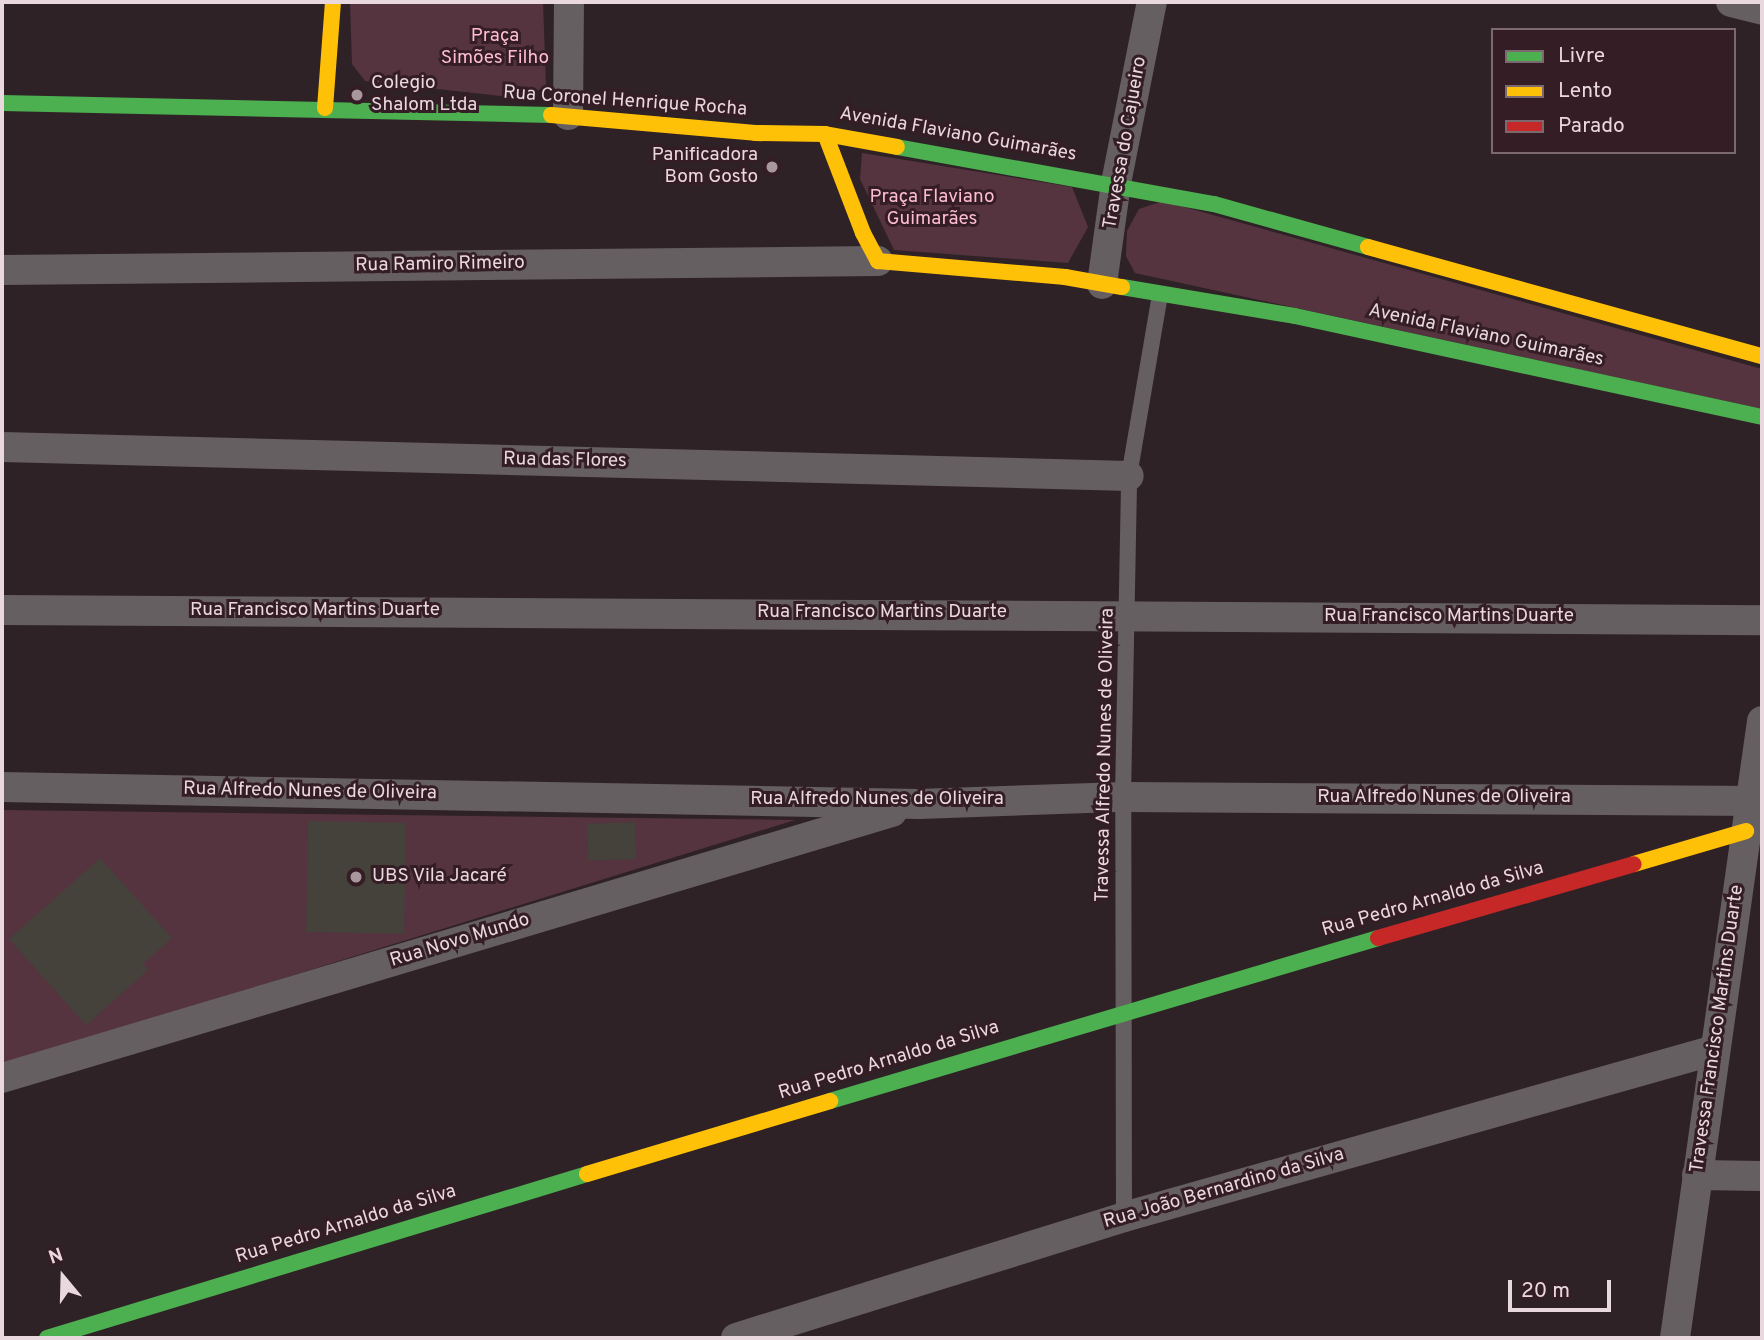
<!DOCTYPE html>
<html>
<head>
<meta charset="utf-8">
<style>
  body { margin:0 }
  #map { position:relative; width:1764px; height:1340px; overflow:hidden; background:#2f2226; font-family:Overpass,sans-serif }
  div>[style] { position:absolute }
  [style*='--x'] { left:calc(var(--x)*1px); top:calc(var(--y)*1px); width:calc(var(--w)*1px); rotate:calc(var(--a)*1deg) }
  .green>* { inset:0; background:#553440 }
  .building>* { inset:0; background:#45413b; transform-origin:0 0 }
  .lane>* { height:16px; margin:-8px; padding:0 8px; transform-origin:8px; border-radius:8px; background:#655f62 }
  .street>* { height:30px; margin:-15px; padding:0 15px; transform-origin:15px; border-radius:15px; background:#655f62 }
  .fast>* { height:16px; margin:-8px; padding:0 8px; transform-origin:8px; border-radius:8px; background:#4caf50 }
  .slow>* { height:16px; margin:-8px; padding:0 8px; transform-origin:8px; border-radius:8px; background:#ffc107 }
  .jam>* { height:16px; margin:-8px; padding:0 8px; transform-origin:8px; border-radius:8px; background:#c62828 }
  .dots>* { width:19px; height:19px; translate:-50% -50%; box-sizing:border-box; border:4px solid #341d25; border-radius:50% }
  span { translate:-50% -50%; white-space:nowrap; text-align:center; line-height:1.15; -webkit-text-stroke:6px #341d25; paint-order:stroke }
  .park-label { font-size:19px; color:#fdbcd1 }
  .poi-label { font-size:19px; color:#e9d8dd }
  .left { translate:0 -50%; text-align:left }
  .right { translate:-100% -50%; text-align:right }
  .street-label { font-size:19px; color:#e9d8dd }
  .frame { position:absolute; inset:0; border:4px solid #e9d8dd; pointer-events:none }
  .legend { position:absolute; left:1491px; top:28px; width:245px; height:126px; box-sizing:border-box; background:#341d25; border:2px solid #7c686f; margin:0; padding:9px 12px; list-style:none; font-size:21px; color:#e9d8dd }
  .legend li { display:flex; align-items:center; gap:14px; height:35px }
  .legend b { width:35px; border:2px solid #7c686f }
  .north { position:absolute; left:28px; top:1242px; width:70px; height:70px; -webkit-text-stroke:5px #341d25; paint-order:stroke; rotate:341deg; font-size:19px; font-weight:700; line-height:28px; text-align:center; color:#e9d8dd }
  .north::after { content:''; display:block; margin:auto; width:24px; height:32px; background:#e9d8dd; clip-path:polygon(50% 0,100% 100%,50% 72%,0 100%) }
  .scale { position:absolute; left:1508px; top:1280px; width:103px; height:32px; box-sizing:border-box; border:4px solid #e9d8dd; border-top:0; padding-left:9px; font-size:21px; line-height:24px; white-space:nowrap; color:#e9d8dd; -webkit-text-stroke:5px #341d25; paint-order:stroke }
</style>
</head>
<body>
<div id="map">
  <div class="green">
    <div style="clip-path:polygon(350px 2px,543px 2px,546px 87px,519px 98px,365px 81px,352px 64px)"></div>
    <div style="clip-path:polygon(862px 153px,1072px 187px,1088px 227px,1068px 263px,894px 250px,860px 179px)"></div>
    <div style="clip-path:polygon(1163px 201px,1762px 369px,1762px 409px,1135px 273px,1126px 256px,1127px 231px,1139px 209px)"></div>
    <div style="clip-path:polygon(2px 810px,795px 820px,2px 1065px)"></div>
  </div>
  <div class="building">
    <div style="left:308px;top:821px;width:98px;height:111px;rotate:1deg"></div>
    <div style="left:635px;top:822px;width:37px;height:48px;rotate:88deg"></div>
    <div style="clip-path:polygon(100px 858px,172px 938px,143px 964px,148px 970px,86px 1025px,9px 939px)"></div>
  </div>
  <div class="lane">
    <div style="--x:1124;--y:1217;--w:420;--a:-90.1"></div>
    <div style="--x:1123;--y:797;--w:321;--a:-88.9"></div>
    <div style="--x:1129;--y:476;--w:184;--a:-80.3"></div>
  </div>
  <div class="street">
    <div style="--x:1731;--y:2;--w:32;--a:14"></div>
    <div style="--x:568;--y:115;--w:113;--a:-89.5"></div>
    <div style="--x:2;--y:270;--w:876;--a:-0.59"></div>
    <div style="--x:1102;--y:284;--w:102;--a:-82.1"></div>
    <div style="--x:1116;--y:183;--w:185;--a:-78.8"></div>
    <div style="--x:2;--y:447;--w:1127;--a:1.47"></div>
    <div style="--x:2;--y:610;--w:1760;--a:0.33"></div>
    <div style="--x:2;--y:787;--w:917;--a:1.06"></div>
    <div style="--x:919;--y:804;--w:204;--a:-2"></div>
    <div style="--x:1123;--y:797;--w:639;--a:0.36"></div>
    <div style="--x:2;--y:1078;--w:929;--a:-16.64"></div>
    <div style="--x:1697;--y:1175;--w:65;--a:0.9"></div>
    <div style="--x:736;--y:1338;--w:406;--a:-17.3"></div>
    <div style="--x:1124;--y:1217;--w:614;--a:-15.78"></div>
    <div style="--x:1675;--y:1338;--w:623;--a:-81.97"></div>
  </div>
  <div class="fast">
    <div style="--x:2;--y:103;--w:549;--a:1.25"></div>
    <div style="--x:897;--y:147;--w:322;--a:10.2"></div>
    <div style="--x:1214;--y:204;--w:160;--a:15.6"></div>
    <div style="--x:1122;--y:287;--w:175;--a:9.5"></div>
    <div style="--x:1295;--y:316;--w:478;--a:12.2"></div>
    <div style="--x:830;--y:1101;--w:572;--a:-16.56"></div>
    <div style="--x:47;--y:1338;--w:564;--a:-16.89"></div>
  </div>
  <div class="slow">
    <div style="--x:325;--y:108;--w:106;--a:-85.7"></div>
    <div style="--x:551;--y:115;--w:205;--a:5"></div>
    <div style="--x:755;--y:133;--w:70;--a:0.8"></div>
    <div style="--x:825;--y:134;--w:73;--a:10.2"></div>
    <div style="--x:825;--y:134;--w:106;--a:69"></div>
    <div style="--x:863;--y:233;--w:32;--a:62"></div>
    <div style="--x:878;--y:261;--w:188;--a:4.9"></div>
    <div style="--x:1065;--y:277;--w:58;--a:10"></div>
    <div style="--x:1368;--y:247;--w:409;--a:15.5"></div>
    <div style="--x:1634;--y:864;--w:117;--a:-16.4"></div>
    <div style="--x:587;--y:1174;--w:254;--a:-16.7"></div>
  </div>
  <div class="jam">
    <div style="--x:1378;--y:938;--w:266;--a:-16.1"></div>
  </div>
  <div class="dots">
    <div style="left:357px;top:95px;background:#a8989d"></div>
    <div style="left:772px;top:167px;background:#a8989d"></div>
    <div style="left:356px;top:877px;background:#a8989d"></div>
  </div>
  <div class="park-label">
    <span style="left:495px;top:48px">Praça<br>Simões Filho</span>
    <span style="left:932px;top:209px">Praça Flaviano<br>Guimarães</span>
  </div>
  <div class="poi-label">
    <span class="left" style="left:371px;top:95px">Colegio<br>Shalom Ltda</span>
    <span class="right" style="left:758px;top:167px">Panificadora<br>Bom Gosto</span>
    <span class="left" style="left:372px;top:877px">UBS Vila Jacaré</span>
  </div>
  <div class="street-label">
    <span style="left:625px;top:102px;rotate:4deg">Rua Coronel Henrique Rocha</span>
    <span style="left:958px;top:135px;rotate:10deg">Avenida Flaviano Guimarães</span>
    <span style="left:1126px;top:143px;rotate:-80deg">Travessa do Cajueiro</span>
    <span style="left:440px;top:265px;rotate:-1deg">Rua Ramiro Rimeiro</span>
    <span style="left:1486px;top:336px;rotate:12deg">Avenida Flaviano Guimarães</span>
    <span style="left:565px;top:461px;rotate:1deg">Rua das Flores</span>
    <span style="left:315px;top:611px">Rua Francisco Martins Duarte</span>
    <span style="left:882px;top:613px">Rua Francisco Martins Duarte</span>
    <span style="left:1449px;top:617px">Rua Francisco Martins Duarte</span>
    <span style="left:1106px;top:755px;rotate:-89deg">Travessa Alfredo Nunes de Oliveira</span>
    <span style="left:310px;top:792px;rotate:1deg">Rua Alfredo Nunes de Oliveira</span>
    <span style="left:1444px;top:798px">Rua Alfredo Nunes de Oliveira</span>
    <span style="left:877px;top:800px">Rua Alfredo Nunes de Oliveira</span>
    <span style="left:1433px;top:900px;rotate:-16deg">Rua Pedro Arnaldo da Silva</span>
    <span style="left:460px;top:941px;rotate:-17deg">Rua Novo Mundo</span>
    <span style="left:1718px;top:1029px;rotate:-82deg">Travessa Francisco Martins Duarte</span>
    <span style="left:889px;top:1061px;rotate:-17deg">Rua Pedro Arnaldo da Silva</span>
    <span style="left:1224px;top:1189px;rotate:-16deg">Rua João Bernardino da Silva</span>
    <span style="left:346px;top:1225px;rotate:-17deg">Rua Pedro Arnaldo da Silva</span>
  </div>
  <div class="frame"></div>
  <ul class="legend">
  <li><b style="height:9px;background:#4caf50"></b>Livre</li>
  <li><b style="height:9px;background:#ffc107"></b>Lento</li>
  <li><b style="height:9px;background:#c62828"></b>Parado</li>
  </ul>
  <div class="north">N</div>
  <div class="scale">20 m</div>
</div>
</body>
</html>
